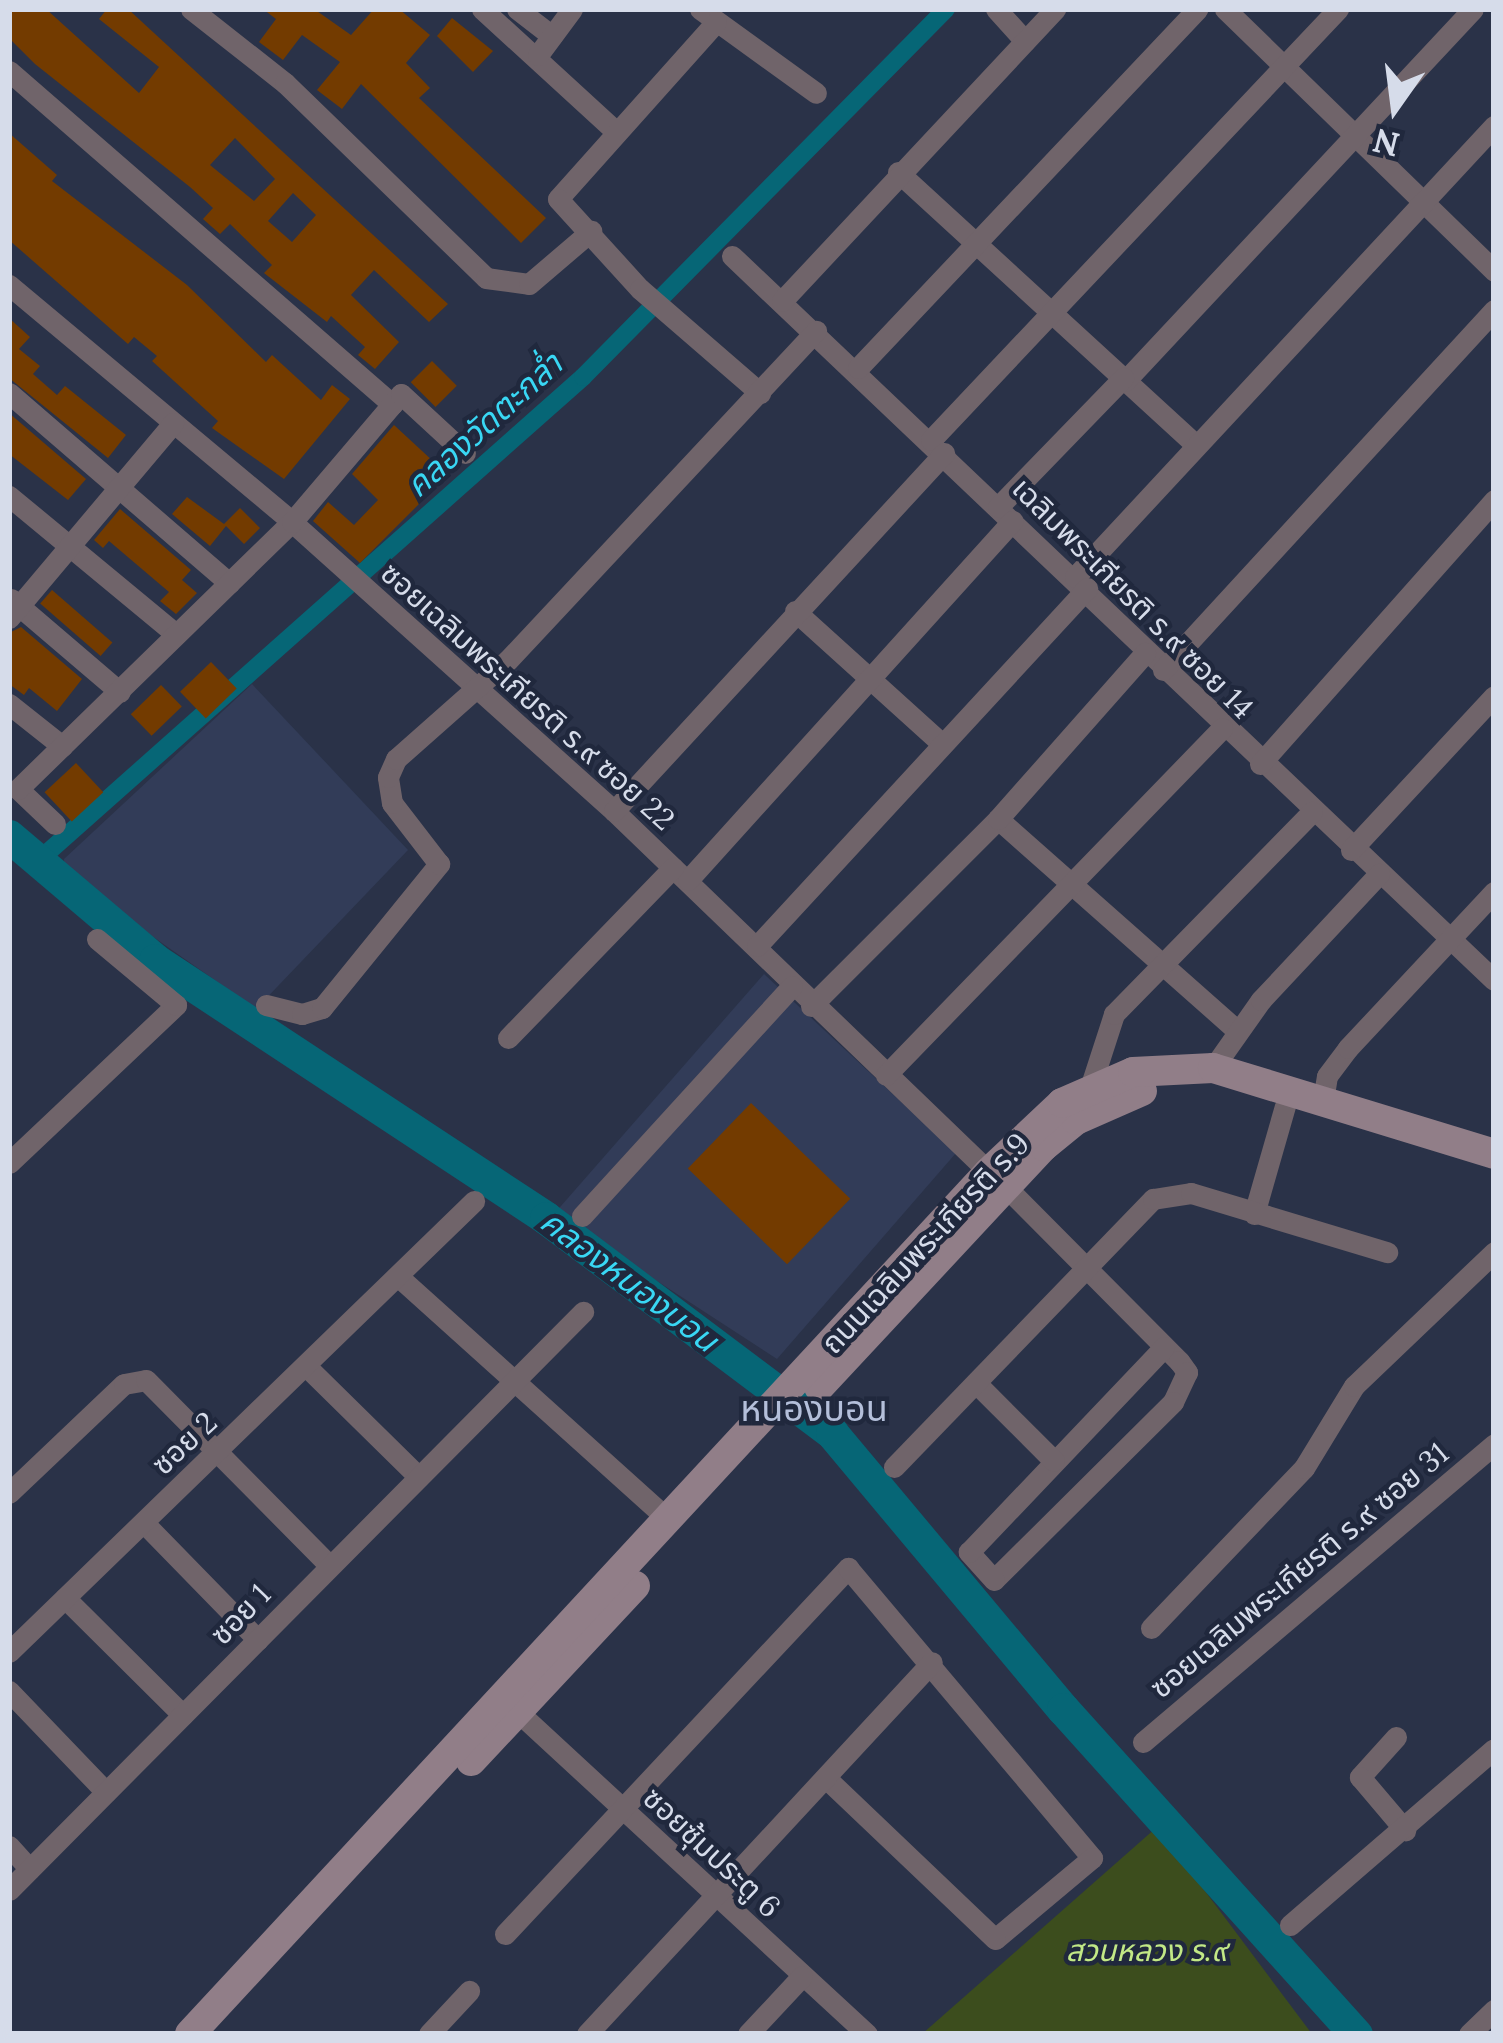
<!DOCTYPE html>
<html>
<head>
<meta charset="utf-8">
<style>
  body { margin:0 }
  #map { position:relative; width:1503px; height:2043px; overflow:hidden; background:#2a3248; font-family:Lora,"Noto Sans Thai",serif }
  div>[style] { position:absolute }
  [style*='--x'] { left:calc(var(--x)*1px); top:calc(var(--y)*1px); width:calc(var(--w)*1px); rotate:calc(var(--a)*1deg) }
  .built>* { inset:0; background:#323c58 }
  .green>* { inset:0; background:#3c4d1d }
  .canal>* { height:18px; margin:-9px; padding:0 9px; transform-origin:9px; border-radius:9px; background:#066676 }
  .river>* { height:33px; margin:-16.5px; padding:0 16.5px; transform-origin:16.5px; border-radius:16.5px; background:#066676 }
  .building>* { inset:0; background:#733b00; transform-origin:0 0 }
  .street>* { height:21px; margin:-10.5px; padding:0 10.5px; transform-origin:10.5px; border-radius:10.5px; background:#70646a }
  .secondary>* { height:30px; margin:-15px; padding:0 15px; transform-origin:15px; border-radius:15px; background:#917e88 }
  span { translate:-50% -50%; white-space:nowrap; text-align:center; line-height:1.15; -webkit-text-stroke:9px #20283d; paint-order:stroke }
  .street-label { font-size:30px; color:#d6dcea }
  .park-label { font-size:30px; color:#c2e886; font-style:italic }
  .water-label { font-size:33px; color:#39d7f4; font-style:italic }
  .quarter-label { font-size:36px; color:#b4bfda }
  .frame { position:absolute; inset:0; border:12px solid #d6dcea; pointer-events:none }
  .north { position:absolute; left:1335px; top:48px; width:120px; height:120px; -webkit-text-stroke:9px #20283d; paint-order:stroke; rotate:194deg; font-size:33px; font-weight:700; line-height:48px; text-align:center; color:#d6dcea }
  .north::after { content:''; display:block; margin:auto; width:42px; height:54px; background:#d6dcea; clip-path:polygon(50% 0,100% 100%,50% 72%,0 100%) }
</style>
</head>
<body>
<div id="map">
  <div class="built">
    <div style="clip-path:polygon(252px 684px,408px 850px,256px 1009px,65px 875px,64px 859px)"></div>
    <div style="clip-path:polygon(764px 974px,956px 1153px,777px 1359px,554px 1214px)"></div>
  </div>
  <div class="green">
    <div style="clip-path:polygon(1157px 1827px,1312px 2034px,922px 2034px)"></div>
  </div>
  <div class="canal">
    <div style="--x:38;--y:861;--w:729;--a:-41.61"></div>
    <div style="--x:583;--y:377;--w:517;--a:-45.39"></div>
  </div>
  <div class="river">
    <div style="--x:9;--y:836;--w:192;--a:40.3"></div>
    <div style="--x:155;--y:960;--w:468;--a:33.4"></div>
    <div style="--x:546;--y:1218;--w:358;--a:36.9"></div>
    <div style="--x:832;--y:1433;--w:360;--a:50.1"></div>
    <div style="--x:1063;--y:1709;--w:438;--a:48"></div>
  </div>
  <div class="building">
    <div style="clip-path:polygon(evenodd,9px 9px,46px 9px,139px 93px,159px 67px,99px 19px,107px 9px,128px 9px,448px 304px,429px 322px,374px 270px,351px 295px,399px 342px,375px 369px,358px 355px,365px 347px,331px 316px,327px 322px,264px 273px,272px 265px,230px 224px,220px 234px,203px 219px,213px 208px,190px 187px,35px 64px,9px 38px,9px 9px,235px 138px,275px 179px,254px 201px,210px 165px,235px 138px,9px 9px,293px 193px,316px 215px,292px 242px,268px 221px,293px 193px)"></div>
    <div style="clip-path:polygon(263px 9px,314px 9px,351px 35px,374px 9px,399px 9px,430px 35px,406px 63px,430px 88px,419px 98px,546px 218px,521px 243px,361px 84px,342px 109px,317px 90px,340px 62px,302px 35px,283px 60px,259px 42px,276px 19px)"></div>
    <div style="clip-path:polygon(452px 18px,493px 51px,473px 72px,437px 36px)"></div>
    <div style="clip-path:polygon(9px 133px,57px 175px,52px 181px,187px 285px,266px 362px,272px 355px,321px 400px,332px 385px,350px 399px,284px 479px,212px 428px,218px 421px,152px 361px,157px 356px,134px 337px,128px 344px,9px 240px)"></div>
    <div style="clip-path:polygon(9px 318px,30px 337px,19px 349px,40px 366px,33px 374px,57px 395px,65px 386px,126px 435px,108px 458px,9px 378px)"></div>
    <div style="left:432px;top:361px;width:35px;height:30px;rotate:45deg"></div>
    <div style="clip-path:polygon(9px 413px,86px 479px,68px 500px,9px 454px)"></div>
    <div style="clip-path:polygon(394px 425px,448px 475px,360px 563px,313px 521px,328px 502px,354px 525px,378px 500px,352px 474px)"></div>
    <div style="clip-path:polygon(187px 497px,224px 524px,240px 508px,260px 528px,244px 544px,226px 526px,210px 546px,172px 514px)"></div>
    <div style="clip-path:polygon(120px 509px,191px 570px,182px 580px,197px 593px,176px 614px,160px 601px,169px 592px,109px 541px,103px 548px,94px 540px)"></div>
    <div style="left:52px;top:590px;width:80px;height:18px;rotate:41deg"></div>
    <div style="clip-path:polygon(21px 627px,82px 679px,57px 711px,29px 688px,24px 695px,9px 684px,9px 633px)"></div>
    <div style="left:211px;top:662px;width:37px;height:43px;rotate:46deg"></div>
    <div style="left:161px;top:685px;width:30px;height:42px;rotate:46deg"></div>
    <div style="left:76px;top:763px;width:40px;height:43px;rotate:47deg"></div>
    <div style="left:751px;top:1103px;width:138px;height:91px;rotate:44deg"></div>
  </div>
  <div class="street">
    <div style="--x:191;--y:9;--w:120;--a:38.2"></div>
    <div style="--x:285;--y:83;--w:280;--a:44.1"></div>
    <div style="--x:486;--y:278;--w:43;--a:7.9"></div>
    <div style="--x:529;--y:284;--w:82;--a:-40.5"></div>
    <div style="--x:482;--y:9;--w:180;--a:42.5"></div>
    <div style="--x:517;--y:9;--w:44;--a:37.6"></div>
    <div style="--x:700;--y:9;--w:143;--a:35.9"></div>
    <div style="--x:996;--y:9;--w:43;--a:47.8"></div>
    <div style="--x:1225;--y:9;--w:376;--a:44.2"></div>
    <div style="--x:716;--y:22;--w:237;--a:131.8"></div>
    <div style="--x:558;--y:199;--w:122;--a:47.7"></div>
    <div style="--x:640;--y:289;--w:159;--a:40.9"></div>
    <div style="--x:538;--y:55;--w:57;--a:-53.5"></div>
    <div style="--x:9;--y:71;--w:508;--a:41.01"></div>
    <div style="--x:898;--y:172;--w:403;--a:42.5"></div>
    <div style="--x:732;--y:256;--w:1051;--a:43.54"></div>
    <div style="--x:9;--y:285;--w:369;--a:39.9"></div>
    <div style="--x:292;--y:522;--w:433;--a:41.9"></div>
    <div style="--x:614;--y:811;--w:521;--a:43.91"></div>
    <div style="--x:782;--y:301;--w:400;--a:-46.9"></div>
    <div style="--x:858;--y:368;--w:494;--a:-46.6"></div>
    <div style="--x:1125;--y:381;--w:509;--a:-46.91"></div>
    <div style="--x:9;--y:393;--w:291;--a:40.8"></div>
    <div style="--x:931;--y:440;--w:593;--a:-46.64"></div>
    <div style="--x:9;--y:496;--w:217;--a:39.6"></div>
    <div style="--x:998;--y:507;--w:180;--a:-45.9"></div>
    <div style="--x:1075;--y:577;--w:616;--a:-47.11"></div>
    <div style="--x:11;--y:599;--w:143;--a:40.5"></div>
    <div style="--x:795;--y:611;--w:195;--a:42.1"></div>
    <div style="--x:9;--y:618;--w:255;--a:-49.9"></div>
    <div style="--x:1163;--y:670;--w:489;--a:-47.4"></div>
    <div style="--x:9;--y:704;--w:68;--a:38.4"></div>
    <div style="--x:1260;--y:764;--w:353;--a:-48.4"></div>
    <div style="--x:614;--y:811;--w:487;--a:-47.3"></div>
    <div style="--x:998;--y:819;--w:320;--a:41.5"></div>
    <div style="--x:55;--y:824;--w:51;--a:-136.6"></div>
    <div style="--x:18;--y:789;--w:383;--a:-44.3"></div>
    <div style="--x:292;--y:522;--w:168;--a:-49.6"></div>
    <div style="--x:401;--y:394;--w:87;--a:42.7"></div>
    <div style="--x:1351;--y:850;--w:210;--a:-47.1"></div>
    <div style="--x:688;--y:880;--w:484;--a:-47.9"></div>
    <div style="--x:757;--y:946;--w:487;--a:-47.3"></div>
    <div style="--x:266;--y:1005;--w:37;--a:14"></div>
    <div style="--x:302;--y:1014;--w:21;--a:-17"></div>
    <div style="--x:322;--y:1008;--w:186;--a:-50.9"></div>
    <div style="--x:439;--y:864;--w:77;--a:-127.6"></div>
    <div style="--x:392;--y:803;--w:26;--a:-99"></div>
    <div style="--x:388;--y:777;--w:20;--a:-66"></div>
    <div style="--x:396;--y:759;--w:149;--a:-41.5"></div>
    <div style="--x:508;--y:660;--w:451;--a:-46.9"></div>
    <div style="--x:811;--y:1006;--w:264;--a:-45"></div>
    <div style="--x:998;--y:819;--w:222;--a:-48.5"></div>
    <div style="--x:508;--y:1038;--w:237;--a:-45.9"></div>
    <div style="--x:1213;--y:1068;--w:83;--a:-54.8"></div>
    <div style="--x:1261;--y:1000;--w:173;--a:-46.9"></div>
    <div style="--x:886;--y:1075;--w:483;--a:-45.9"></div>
    <div style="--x:1090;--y:1088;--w:78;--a:-72"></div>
    <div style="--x:1114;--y:1014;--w:283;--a:-45.6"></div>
    <div style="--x:1323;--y:1101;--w:25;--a:-81"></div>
    <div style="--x:1327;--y:1076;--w:35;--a:-53"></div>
    <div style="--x:1348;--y:1048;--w:214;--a:-46.9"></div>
    <div style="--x:9;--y:1163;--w:230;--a:-43.4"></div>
    <div style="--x:176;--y:1005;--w:103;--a:-140.1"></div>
    <div style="--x:1005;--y:1186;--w:247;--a:45.2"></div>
    <div style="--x:1179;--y:1361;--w:14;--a:54"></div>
    <div style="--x:1187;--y:1372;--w:33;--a:115"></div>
    <div style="--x:1173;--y:1402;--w:252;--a:135.2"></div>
    <div style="--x:994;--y:1580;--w:38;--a:-132"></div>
    <div style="--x:969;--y:1552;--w:283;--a:-46.4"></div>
    <div style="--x:1254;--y:1214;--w:112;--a:-74"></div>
    <div style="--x:582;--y:1216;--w:311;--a:-47.6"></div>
    <div style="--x:401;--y:1279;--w:360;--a:42"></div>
    <div style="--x:309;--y:1369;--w:154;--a:44.5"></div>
    <div style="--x:976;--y:1383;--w:110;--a:45"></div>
    <div style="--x:894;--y:1467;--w:373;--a:-46"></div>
    <div style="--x:1153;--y:1199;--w:38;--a:-9"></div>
    <div style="--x:1191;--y:1193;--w:205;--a:16.8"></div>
    <div style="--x:9;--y:1493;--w:158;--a:-43.5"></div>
    <div style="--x:124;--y:1384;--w:22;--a:-10"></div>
    <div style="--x:146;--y:1380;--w:260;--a:45.3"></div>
    <div style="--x:144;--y:1523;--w:163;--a:45.7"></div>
    <div style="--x:65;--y:1598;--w:166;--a:44.8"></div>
    <div style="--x:1151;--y:1628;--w:221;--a:-46.3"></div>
    <div style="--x:1304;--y:1468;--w:96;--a:-58.6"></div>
    <div style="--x:1354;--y:1386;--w:194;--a:-43.7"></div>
    <div style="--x:9;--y:1652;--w:648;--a:-44.12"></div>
    <div style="--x:9;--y:1691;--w:140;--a:46.2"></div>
    <div style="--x:518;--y:1712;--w:475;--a:42.7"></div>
    <div style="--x:1396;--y:1737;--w:54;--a:132"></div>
    <div style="--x:1360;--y:1777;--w:70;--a:49.7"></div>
    <div style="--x:1143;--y:1742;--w:460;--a:-40.3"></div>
    <div style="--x:9;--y:1846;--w:31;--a:48"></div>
    <div style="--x:9;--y:1890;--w:815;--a:-45.2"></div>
    <div style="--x:1290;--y:1925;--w:269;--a:-40.8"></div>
    <div style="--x:505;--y:1934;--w:502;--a:-46.86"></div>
    <div style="--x:848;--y:1568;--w:379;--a:49.9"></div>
    <div style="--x:1092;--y:1858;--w:126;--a:140.1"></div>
    <div style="--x:995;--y:1939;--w:233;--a:-136.4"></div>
    <div style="--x:429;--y:2034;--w:59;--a:-47.1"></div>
    <div style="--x:587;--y:2034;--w:507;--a:-47.16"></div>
    <div style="--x:748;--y:2034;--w:79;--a:-47"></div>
    <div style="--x:1469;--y:2034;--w:35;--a:-44"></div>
  </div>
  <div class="secondary">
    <div style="--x:819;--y:1387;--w:330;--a:-47"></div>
    <div style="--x:1044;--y:1146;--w:41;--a:-39.1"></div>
    <div style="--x:1076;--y:1120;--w:72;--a:-23.7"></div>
    <div style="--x:471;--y:1761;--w:240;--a:-46.9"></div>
    <div style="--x:190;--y:2034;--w:1175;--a:-47.17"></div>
    <div style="--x:989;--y:1172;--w:100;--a:-43.4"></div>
    <div style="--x:1062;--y:1103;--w:77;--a:-23.6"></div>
    <div style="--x:1133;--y:1072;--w:80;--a:-2.9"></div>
    <div style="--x:1213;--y:1068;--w:294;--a:17"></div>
  </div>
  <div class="street-label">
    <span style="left:1133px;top:598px;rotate:45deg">เฉลิมพระเกียรติ ร.๙ ซอย 14</span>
    <span style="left:528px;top:696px;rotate:42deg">ซอยเฉลิมพระเกียรติ ร.๙ ซอย 22</span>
    <span style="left:925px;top:1243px;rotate:-47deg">ถนนเฉลิมพระเกียรติ ร.9</span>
    <span style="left:184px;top:1443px;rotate:-43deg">ซอย 2</span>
    <span style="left:1299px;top:1570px;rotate:-40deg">ซอยเฉลิมพระเกียรติ ร.๙ ซอย 31</span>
    <span style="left:240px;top:1614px;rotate:-46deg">ซอย 1</span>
    <span style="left:712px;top:1852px;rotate:43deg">ซอยซุ้มประตู 6</span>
  </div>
  <div class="park-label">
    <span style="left:1146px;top:1950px">สวนหลวง ร.๙</span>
  </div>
  <div class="water-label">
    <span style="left:484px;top:425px;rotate:-42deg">คลองวัดตะกล่ำ</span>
    <span style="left:629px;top:1281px;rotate:37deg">คลองหนองบอน</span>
  </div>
  <div class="quarter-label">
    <span style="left:814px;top:1409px">หนองบอน</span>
  </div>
  <div class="frame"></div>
  <div class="north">N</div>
</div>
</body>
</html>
